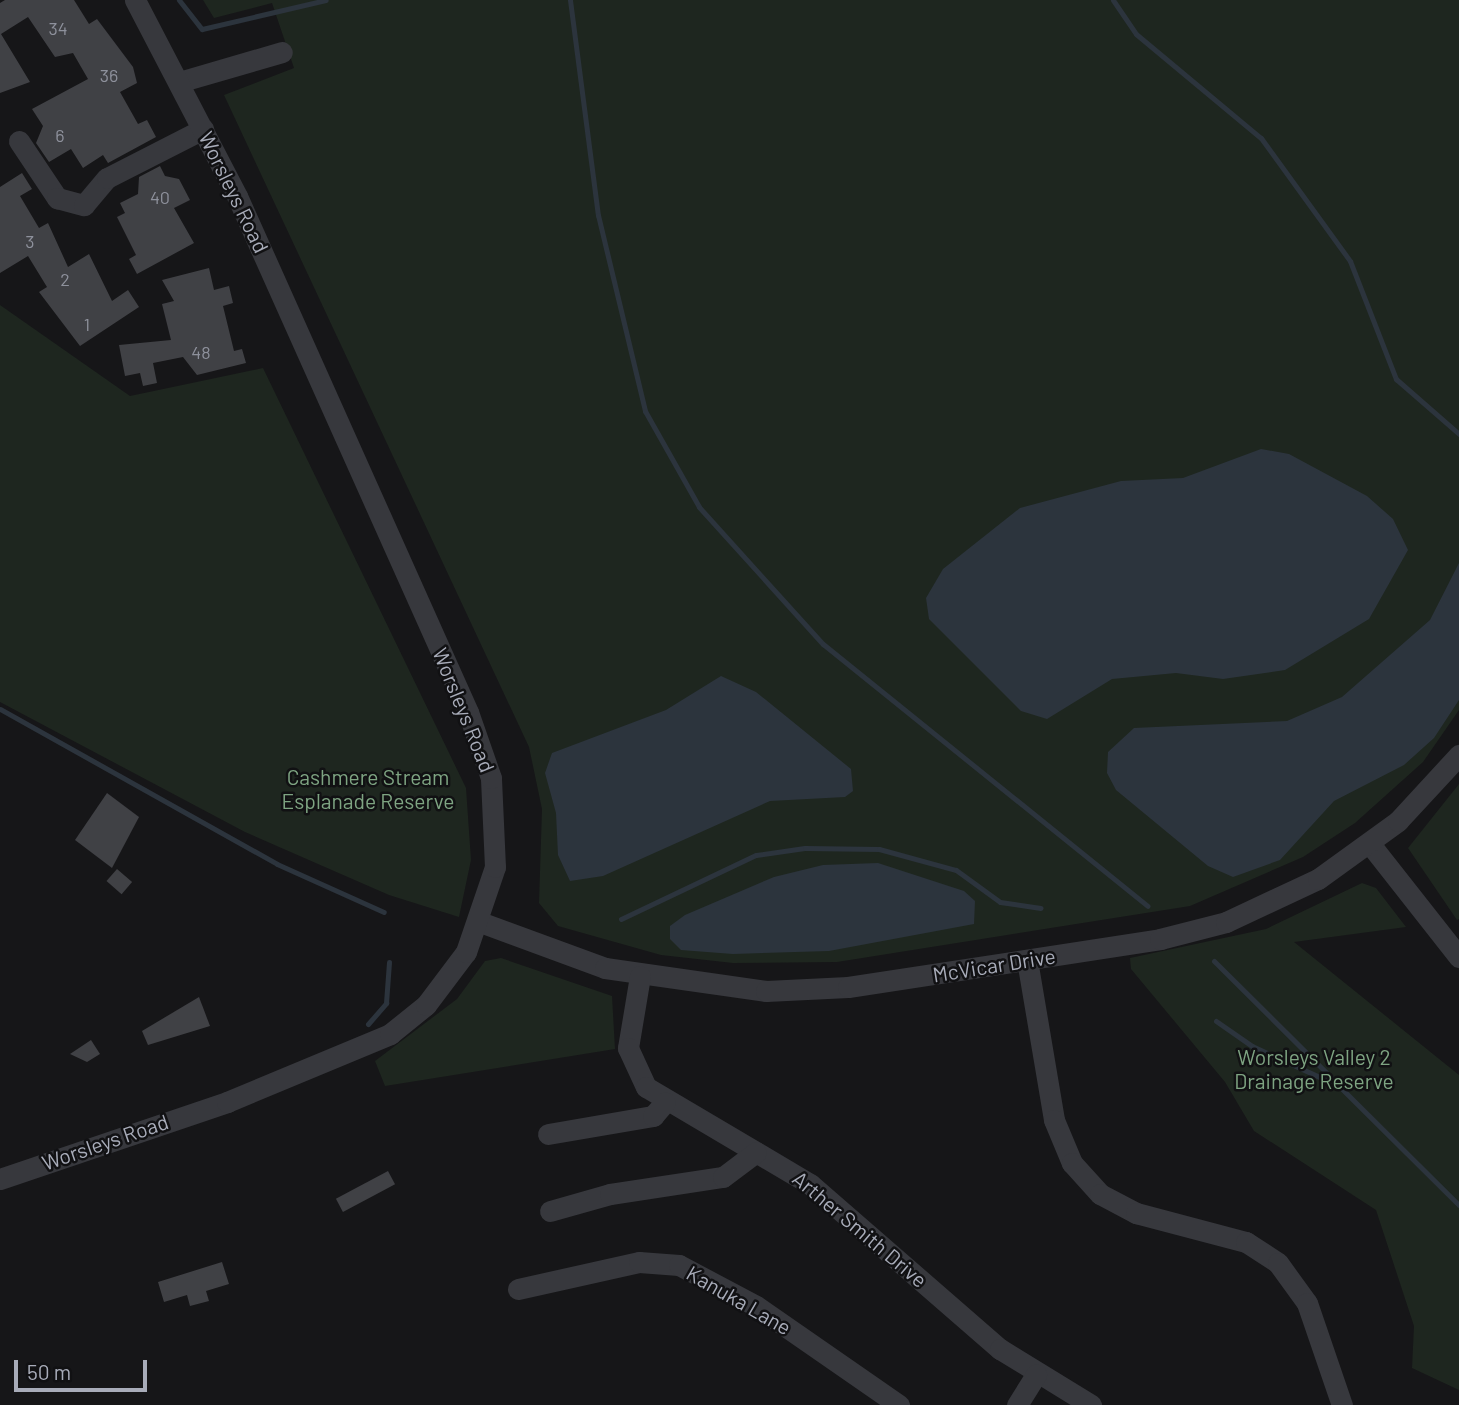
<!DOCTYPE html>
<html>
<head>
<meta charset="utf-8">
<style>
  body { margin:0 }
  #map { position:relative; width:1459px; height:1405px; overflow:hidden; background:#161618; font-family:Barlow,sans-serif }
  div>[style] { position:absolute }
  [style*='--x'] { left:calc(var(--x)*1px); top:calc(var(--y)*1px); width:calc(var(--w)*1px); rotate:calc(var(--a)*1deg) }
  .green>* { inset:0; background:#1e261f }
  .water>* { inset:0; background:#2c343d }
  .stream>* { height:5px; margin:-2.5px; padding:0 2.5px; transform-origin:2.5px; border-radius:2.5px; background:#2c343d }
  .building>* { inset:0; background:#404145; transform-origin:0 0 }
  .minor>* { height:21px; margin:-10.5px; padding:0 10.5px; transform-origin:10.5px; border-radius:10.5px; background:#37383d }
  span { translate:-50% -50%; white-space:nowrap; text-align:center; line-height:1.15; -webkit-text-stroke:5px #111113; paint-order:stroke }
  .number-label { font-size:18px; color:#8e919c }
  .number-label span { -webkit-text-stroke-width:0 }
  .street-label { font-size:21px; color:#a8acb9 }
  .park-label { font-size:21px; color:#7ea482 }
  .scale { position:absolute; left:14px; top:1360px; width:133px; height:32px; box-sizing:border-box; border:4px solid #a8acb9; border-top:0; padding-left:9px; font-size:21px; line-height:24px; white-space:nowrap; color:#a8acb9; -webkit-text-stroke:5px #111113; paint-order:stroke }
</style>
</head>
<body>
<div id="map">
  <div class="green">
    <div style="clip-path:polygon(203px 0,1459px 0,1459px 710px,1423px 762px,1355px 823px,1303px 857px,1190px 906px,837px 962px,733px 963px,661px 955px,558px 926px,539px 903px,542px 809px,529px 747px,224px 95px,294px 68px,272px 3px,214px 18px)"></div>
    <div style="clip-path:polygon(0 305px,130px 396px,263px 368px,466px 788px,471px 860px,459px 917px,389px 895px,245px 832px,0 702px)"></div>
    <div style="clip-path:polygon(1459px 784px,1459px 919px,1457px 920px,1408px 848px)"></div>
    <div style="clip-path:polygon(1362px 883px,1376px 888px,1406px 927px,1294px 942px,1459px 1075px,1459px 1390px,1412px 1368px,1414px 1326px,1376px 1210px,1254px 1131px,1225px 1082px,1131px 969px,1130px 958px,1266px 929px)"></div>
    <div style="clip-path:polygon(501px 958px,612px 996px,615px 1049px,385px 1086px,375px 1061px,457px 999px,485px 961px)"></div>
  </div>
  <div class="water">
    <div style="clip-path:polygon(1261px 449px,1289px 454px,1367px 496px,1393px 519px,1408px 550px,1369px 619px,1285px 670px,1223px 679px,1176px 673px,1112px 679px,1047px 719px,1021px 711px,929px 619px,926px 598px,943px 569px,1020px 508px,1121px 481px,1183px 478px)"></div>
    <div style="clip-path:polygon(1459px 563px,1459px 700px,1434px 738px,1404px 765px,1334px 801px,1280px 860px,1233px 877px,1208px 866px,1116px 790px,1107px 773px,1108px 752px,1134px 728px,1287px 721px,1342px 697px,1430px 620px)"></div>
    <div style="clip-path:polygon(721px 676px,756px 692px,851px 769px,853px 791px,845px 797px,770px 801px,603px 876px,570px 881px,558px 855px,556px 813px,545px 773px,552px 753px,666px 710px)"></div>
    <div style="clip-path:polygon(878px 863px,964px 891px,975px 901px,974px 924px,829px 951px,733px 954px,681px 950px,670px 939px,670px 926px,685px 915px,774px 877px,823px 865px)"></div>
  </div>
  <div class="stream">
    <div style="--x:179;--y:0;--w:37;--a:52"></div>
    <div style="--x:202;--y:29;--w:127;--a:-13.2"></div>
    <div style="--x:570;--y:0;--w:217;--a:82.6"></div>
    <div style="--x:598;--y:215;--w:202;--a:76.5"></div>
    <div style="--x:645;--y:411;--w:110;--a:60.6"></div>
    <div style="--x:699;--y:507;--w:185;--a:47.9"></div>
    <div style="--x:823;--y:644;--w:417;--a:38.9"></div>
    <div style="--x:1113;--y:0;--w:41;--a:55.9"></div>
    <div style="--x:1136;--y:34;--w:163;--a:39.8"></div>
    <div style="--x:1261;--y:138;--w:152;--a:54.1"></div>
    <div style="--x:1350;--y:261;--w:127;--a:68.7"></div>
    <div style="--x:1396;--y:379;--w:84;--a:41.1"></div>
    <div style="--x:0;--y:709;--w:317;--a:29.2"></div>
    <div style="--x:277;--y:864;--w:117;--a:24.2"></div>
    <div style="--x:621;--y:919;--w:149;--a:-25.4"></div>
    <div style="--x:756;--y:855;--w:49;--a:-8.1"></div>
    <div style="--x:805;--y:848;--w:74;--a:0.8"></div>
    <div style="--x:879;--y:849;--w:80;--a:15.3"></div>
    <div style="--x:956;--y:870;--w:54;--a:36"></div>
    <div style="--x:1000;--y:902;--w:41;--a:8.3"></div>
    <div style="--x:1214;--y:961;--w:173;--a:44.8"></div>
    <div style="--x:1216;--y:1021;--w:44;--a:34.8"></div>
    <div style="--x:1252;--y:1046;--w:96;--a:24.7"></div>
    <div style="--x:1339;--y:1086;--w:169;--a:44.8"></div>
    <div style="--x:368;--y:1024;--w:28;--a:-49"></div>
    <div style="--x:386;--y:1003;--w:41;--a:-85.8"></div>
  </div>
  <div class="building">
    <div style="clip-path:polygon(5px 0,74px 0,89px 24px,97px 19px,133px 67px,137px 83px,120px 92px,138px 124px,147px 120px,156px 137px,108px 163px,103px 155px,83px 168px,71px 149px,49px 162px,36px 143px,43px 126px,32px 109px,88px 79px,73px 53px,55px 57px,28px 17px,1px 34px,30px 82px,0 93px,0 3px)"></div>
    <div style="clip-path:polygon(160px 166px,165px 176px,179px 179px,190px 200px,174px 208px,194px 243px,137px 274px,129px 259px,136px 255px,117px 217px,125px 213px,120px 203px,138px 194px,139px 177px)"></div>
    <div style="clip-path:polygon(22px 173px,32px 189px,20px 196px,39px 228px,48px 223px,68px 267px,89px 254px,112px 301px,128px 290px,139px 307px,80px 346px,39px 292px,47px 287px,28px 256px,0 273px,0 187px)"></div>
    <div style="clip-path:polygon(209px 268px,214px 290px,229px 286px,233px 303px,223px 306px,234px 351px,242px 349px,246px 363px,197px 375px,183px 357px,153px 363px,157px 383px,143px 386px,140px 373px,125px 376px,119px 345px,171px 340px,162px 304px,174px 301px,162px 280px)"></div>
    <div style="clip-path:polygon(107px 793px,139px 817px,112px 868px,75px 840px)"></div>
    <div style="left:117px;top:869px;width:20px;height:16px;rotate:41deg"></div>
    <div style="clip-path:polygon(199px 997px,210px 1026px,148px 1045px,142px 1031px)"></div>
    <div style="clip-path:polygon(91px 1040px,100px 1054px,87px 1062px,70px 1054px)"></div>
    <div style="left:388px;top:1171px;width:15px;height:59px;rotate:62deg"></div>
    <div style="clip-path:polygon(222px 1262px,229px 1284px,206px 1291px,209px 1301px,190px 1306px,187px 1295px,164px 1302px,158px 1282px)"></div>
  </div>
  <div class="minor">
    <div style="--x:179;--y:82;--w:107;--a:-16.2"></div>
    <div style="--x:19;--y:141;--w:69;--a:56.3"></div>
    <div style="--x:57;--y:198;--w:28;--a:15"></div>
    <div style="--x:84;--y:205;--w:35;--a:-50"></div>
    <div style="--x:107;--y:178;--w:108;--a:-27"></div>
    <div style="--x:1370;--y:844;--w:144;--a:51.8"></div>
    <div style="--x:480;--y:922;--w:133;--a:20.2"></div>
    <div style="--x:605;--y:968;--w:163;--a:8.1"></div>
    <div style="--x:766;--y:991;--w:82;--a:-2.8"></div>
    <div style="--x:848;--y:987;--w:316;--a:-8.7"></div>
    <div style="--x:1160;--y:939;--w:68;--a:-14.4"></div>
    <div style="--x:1226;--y:922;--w:102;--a:-25.1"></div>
    <div style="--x:1318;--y:879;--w:99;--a:-35.9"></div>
    <div style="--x:1398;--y:821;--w:90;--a:-47.3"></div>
    <div style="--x:1027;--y:960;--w:162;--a:80.4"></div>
    <div style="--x:1054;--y:1120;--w:47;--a:67.3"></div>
    <div style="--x:1072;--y:1163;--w:42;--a:47.9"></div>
    <div style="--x:1100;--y:1194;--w:41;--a:27.8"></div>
    <div style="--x:1136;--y:1213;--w:114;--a:14.8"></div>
    <div style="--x:1246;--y:1242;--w:38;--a:33"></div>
    <div style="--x:1278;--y:1263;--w:49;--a:54.1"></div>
    <div style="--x:1307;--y:1303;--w:108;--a:71.1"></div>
    <div style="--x:640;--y:976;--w:73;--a:99.5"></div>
    <div style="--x:628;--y:1048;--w:43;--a:65.2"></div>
    <div style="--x:646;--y:1087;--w:191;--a:30.6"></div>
    <div style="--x:810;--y:1184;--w:252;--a:41"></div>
    <div style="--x:1000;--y:1349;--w:107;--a:31.6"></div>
    <div style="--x:548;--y:1134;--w:107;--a:-9.7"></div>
    <div style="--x:653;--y:1116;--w:18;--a:-49"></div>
    <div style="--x:0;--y:1179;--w:240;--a:-18.7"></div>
    <div style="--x:227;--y:1102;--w:177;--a:-22.6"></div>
    <div style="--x:390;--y:1034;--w:46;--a:-38.9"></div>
    <div style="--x:426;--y:1005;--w:66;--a:-53"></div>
    <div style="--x:466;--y:952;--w:90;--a:-71.2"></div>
    <div style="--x:495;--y:867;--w:89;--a:-92.6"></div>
    <div style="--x:491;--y:778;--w:70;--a:-109.2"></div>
    <div style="--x:468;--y:712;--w:565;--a:-114.12"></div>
    <div style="--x:237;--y:196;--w:221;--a:-117.5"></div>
    <div style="--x:550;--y:1211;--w:62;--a:-15.8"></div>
    <div style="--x:610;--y:1194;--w:114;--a:-8.6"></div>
    <div style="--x:723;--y:1177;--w:41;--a:-37.1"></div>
    <div style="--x:518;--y:1289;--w:124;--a:-12.6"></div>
    <div style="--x:639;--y:1262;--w:40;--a:4.3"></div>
    <div style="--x:679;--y:1265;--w:87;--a:28"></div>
    <div style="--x:756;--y:1306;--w:174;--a:34.7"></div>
    <div style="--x:1017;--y:1405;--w:36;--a:-58"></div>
  </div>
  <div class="number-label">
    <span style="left:58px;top:28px">34</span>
    <span style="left:109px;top:75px">36</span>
    <span style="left:60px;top:135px">6</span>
    <span style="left:160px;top:197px">40</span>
    <span style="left:30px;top:241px">3</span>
    <span style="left:65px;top:279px">2</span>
    <span style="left:87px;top:324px">1</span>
    <span style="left:201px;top:352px">48</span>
  </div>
  <div class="street-label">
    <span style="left:234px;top:192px;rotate:64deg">Worsleys Road</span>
    <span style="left:464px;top:710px;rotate:68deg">Worsleys Road</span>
    <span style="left:994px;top:965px;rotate:-9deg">McVicar Drive</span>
    <span style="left:105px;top:1142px;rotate:-19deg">Worsleys Road</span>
    <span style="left:860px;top:1229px;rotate:40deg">Arther Smith Drive</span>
    <span style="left:739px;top:1300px;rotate:30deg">Kanuka Lane</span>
  </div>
  <div class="park-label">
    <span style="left:368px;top:789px">Cashmere Stream<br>Esplanade Reserve</span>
    <span style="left:1314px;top:1069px">Worsleys Valley 2<br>Drainage Reserve</span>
  </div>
  <div class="scale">50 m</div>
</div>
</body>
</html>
